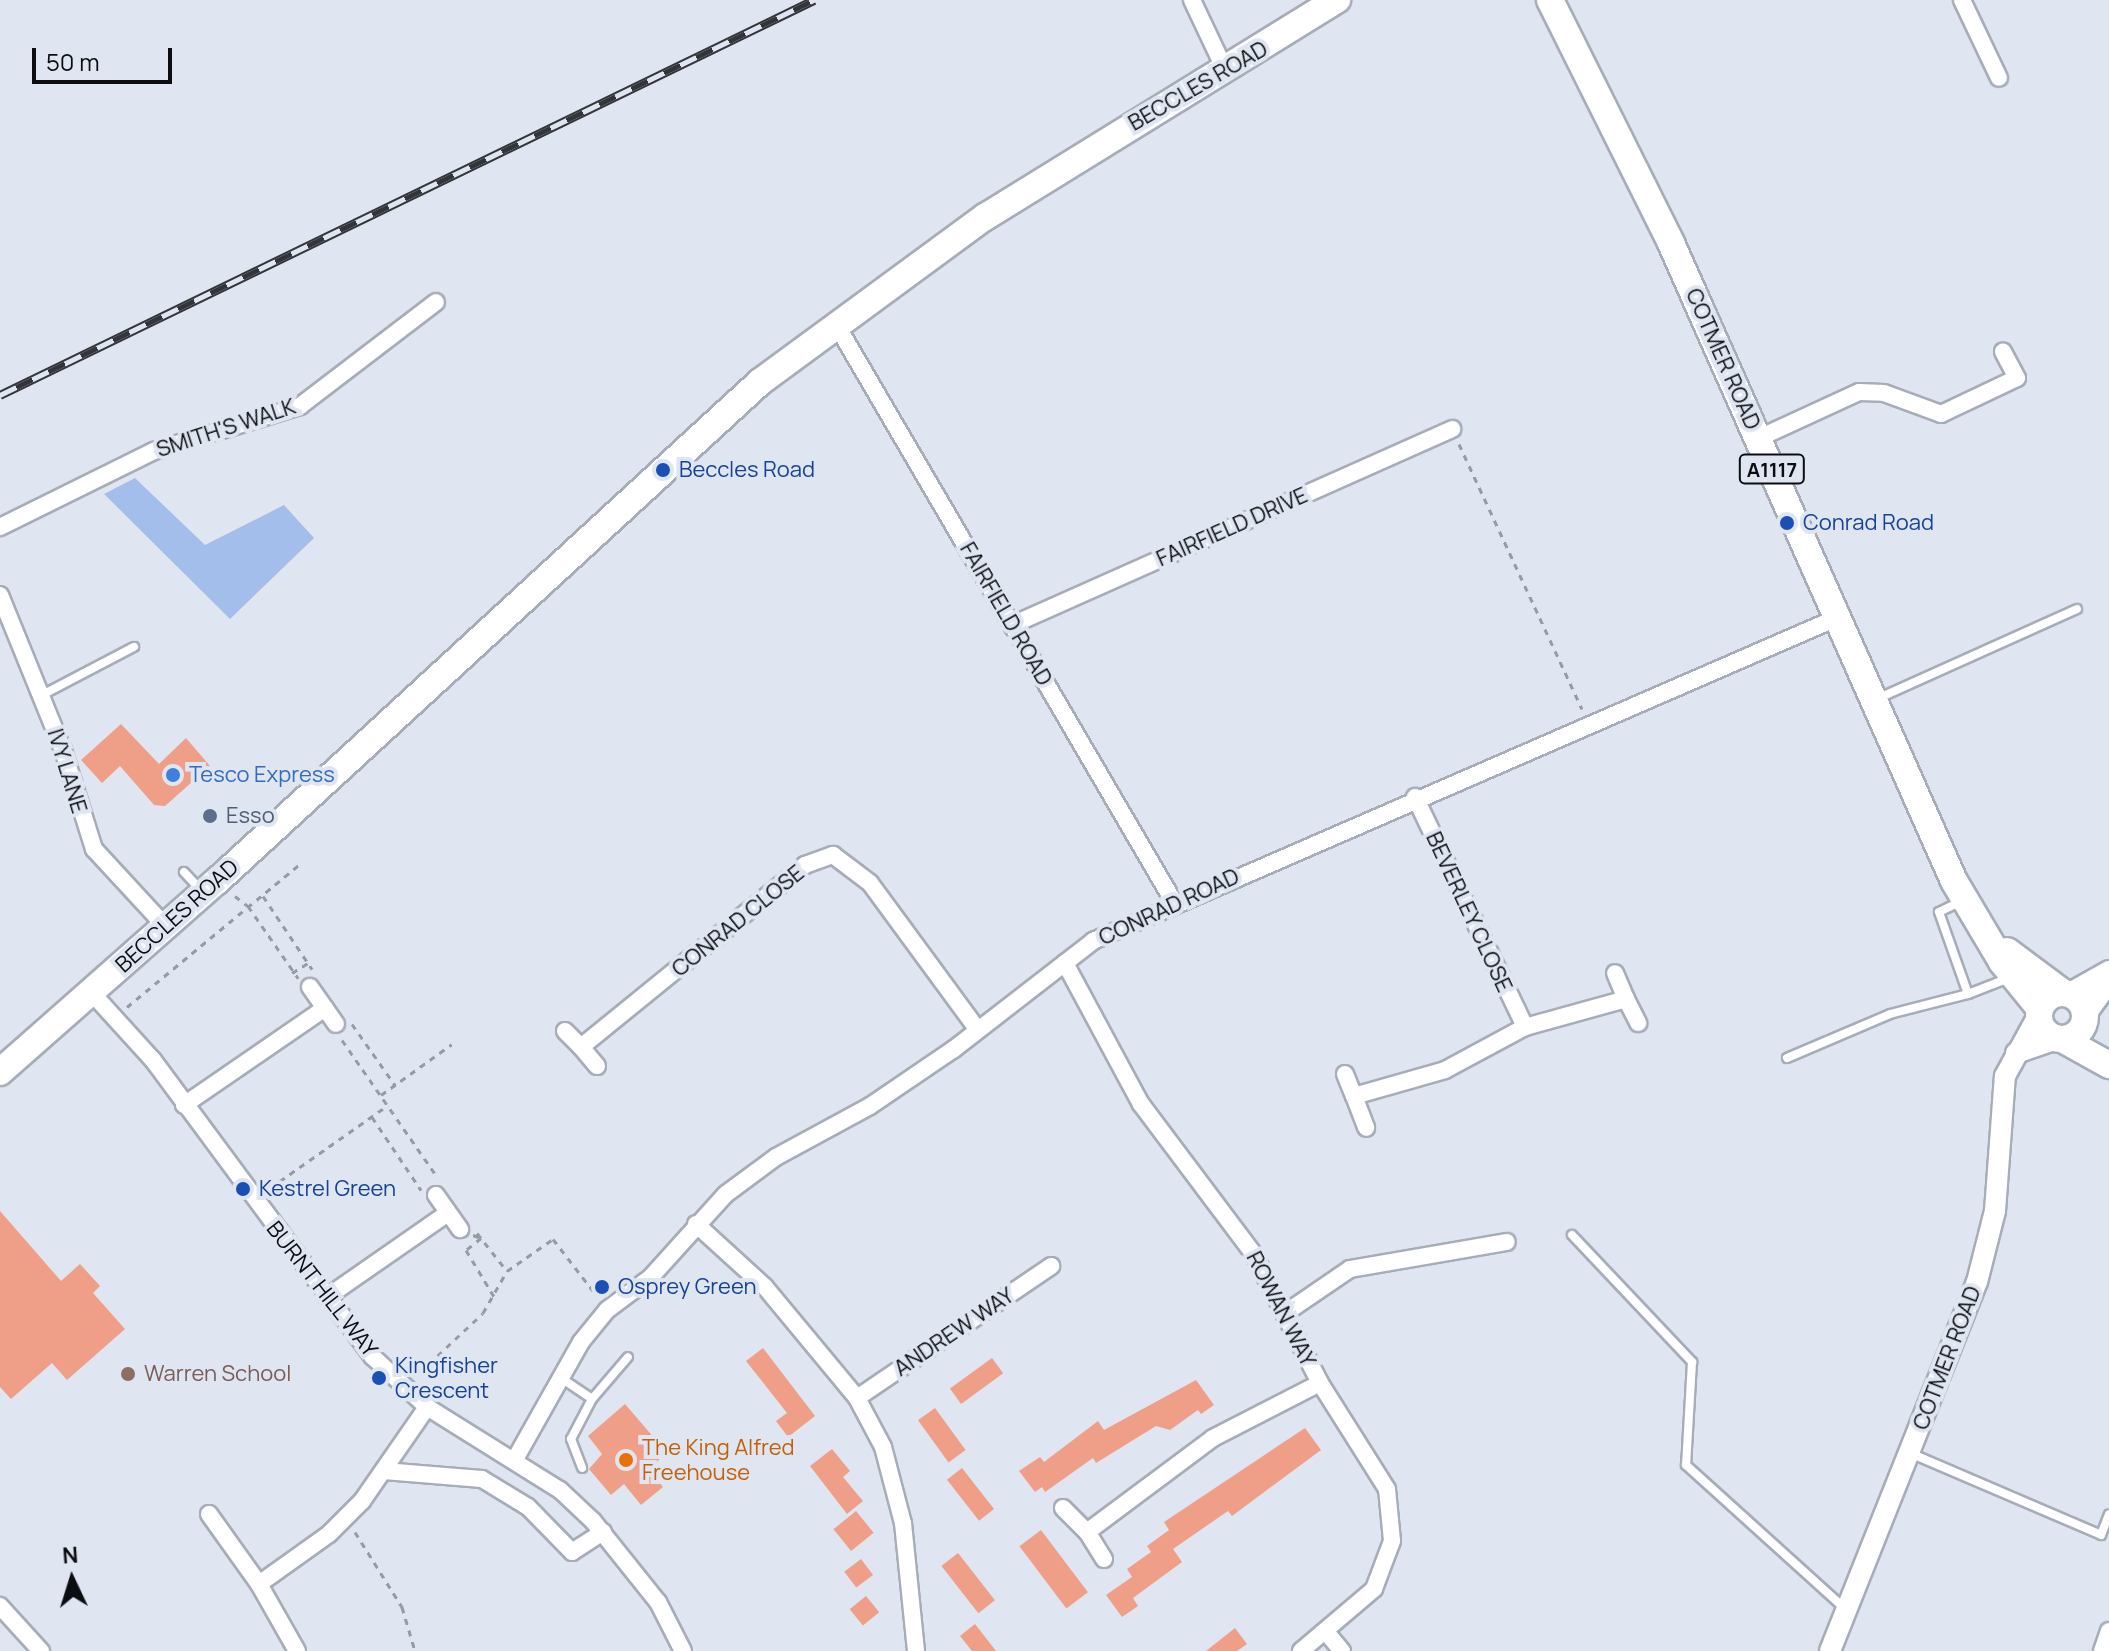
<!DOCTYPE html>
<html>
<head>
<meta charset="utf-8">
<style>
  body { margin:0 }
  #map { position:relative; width:2109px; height:1651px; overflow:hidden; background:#dfe6f1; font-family:Manrope,sans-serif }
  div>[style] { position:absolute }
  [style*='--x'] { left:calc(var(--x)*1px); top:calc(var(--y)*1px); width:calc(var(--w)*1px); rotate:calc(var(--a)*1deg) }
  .green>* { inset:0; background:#a3beea }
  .building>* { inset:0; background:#ef9e88; transform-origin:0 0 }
  .path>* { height:3px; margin-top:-1.5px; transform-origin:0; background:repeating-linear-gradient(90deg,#959aa3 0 6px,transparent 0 12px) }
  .roads { filter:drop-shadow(2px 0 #a6adb7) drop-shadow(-2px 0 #a6adb7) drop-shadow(0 2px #a6adb7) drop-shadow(0 -2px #a6adb7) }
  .service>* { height:8px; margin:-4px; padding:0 4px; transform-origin:4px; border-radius:4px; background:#fff }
  .minor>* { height:16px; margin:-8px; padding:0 8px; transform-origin:8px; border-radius:8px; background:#fff }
  .tertiary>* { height:20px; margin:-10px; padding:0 10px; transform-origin:10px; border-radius:10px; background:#fff }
  .trunk>* { height:26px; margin:-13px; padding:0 13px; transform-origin:13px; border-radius:13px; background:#fff }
  .trunk>.ring { margin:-13px; padding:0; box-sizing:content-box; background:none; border:26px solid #fff; border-radius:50% }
  .rail>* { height:9px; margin-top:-4.5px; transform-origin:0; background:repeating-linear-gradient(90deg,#dfe6f1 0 18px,#32353a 0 36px); box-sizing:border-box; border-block:2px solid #32353a }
  .dots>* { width:22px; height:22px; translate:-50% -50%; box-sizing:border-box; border:4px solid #dfe6f1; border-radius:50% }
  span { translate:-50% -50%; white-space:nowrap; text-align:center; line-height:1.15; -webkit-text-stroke:8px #dfe6f1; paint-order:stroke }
  .shield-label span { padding:2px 6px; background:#dfe6f1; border:2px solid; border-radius:6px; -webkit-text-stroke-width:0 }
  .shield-label { font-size:20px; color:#0b0d11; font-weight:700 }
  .street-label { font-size:22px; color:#0b0d11 }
  .transit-label { font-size:22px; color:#164399 }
  .left { translate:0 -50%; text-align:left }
  .shop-label { font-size:22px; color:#366cbe }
  .service-label { font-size:22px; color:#4e5e75 }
  .education-label { font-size:22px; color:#785e54 }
  .food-label { font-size:22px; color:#c56008 }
  .north { position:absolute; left:32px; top:1539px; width:80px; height:80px; -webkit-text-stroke:6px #dfe6f1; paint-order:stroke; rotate:356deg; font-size:22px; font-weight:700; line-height:32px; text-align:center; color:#0b0d11 }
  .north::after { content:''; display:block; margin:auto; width:28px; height:36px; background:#0b0d11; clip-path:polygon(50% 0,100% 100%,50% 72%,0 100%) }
  .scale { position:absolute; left:32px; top:48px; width:140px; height:36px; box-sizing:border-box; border:4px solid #0b0d11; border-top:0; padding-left:10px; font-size:24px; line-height:28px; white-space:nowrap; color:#0b0d11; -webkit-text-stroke:6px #dfe6f1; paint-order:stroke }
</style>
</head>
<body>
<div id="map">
  <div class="green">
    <div style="clip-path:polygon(135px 478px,205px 545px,284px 505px,314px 538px,230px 619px,104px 494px)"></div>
  </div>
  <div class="building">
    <div style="clip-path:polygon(121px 724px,159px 764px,186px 738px,210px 766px,165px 806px,154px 805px,120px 766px,102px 783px,81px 760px)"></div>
    <div style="clip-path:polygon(0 1211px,61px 1281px,80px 1264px,100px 1286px,93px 1293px,125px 1329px,67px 1380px,52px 1363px,11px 1399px,0 1387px)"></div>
    <div style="clip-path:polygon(763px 1348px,815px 1416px,788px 1437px,776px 1421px,787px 1413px,746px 1361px)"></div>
    <div style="left:992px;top:1358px;width:19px;height:52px;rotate:54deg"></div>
    <div style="clip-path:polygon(1196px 1380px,1214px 1405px,1201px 1414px,1198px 1410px,1170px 1430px,1156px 1426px,1096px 1463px,1093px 1458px,1045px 1492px,1042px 1487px,1035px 1492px,1019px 1471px,1040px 1457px,1044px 1462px,1098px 1421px,1104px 1430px)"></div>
    <div style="clip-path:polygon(625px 1404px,667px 1453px,648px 1469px,663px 1487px,641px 1505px,624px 1484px,611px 1495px,589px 1469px,602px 1454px,588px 1436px)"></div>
    <div style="left:935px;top:1408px;width:52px;height:21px;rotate:54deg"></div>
    <div style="clip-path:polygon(1305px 1428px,1321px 1450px,1232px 1516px,1228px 1511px,1173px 1549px,1182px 1562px,1133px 1598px,1138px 1606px,1122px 1617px,1106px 1595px,1132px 1577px,1127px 1569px,1151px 1552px,1147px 1546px,1169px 1530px,1164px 1522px)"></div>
    <div style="clip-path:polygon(832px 1449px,850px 1471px,843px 1477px,863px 1501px,847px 1514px,810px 1466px)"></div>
    <div style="left:962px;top:1468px;width:52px;height:19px;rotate:52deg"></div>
    <div style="left:856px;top:1511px;width:28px;height:29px;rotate:51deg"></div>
    <div style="left:1041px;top:1530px;width:78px;height:27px;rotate:53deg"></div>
    <div style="left:958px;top:1553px;width:60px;height:21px;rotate:52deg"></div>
    <div style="left:861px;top:1559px;width:20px;height:21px;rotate:53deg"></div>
    <div style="left:866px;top:1596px;width:21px;height:21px;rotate:51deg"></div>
    <div style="clip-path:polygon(975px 1624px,996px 1651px,972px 1651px,960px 1636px)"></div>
    <div style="clip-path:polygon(1235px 1628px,1247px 1644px,1237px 1651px,1206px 1651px)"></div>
  </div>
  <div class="path">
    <div style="--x:1459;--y:444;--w:292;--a:65.1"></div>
    <div style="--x:235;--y:896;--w:16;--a:38"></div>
    <div style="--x:248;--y:906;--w:88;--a:55.2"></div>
    <div style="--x:263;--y:896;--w:88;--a:56.1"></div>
    <div style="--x:292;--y:973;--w:19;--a:-32"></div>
    <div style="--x:127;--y:1007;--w:227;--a:-39.6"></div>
    <div style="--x:352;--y:1024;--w:75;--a:54.8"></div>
    <div style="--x:342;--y:1040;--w:168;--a:55.2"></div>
    <div style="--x:381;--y:1095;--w:87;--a:-35.7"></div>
    <div style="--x:372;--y:1117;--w:88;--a:56.1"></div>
    <div style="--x:270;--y:1188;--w:144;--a:-35.1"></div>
    <div style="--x:477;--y:1233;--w:48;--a:51.7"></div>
    <div style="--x:473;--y:1235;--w:9;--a:21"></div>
    <div style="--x:481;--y:1238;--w:19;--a:141"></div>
    <div style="--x:466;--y:1250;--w:56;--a:58.9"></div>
    <div style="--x:507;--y:1271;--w:56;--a:-34.8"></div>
    <div style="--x:553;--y:1239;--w:72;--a:52.3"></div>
    <div style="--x:420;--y:1372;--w:86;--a:-43.1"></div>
    <div style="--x:483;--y:1313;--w:48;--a:-60.3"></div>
    <div style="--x:355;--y:1532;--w:89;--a:57.9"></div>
    <div style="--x:402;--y:1607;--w:46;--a:73.5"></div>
  </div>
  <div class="roads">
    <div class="service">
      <div style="--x:42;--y:695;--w:104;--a:-27.6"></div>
      <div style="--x:1879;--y:698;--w:217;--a:-24.2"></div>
      <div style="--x:184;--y:872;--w:23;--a:47"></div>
      <div style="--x:1968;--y:994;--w:44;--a:-21.3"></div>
      <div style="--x:1787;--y:1058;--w:112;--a:-23.1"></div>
      <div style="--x:1890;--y:1014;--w:81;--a:-14.4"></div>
      <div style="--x:1968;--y:994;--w:87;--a:-109.5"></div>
      <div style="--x:1939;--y:912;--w:25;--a:-26"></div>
      <div style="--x:1572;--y:1235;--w:175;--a:46.6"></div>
      <div style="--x:1692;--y:1362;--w:103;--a:93.3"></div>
      <div style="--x:1686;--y:1465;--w:213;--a:42.1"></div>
      <div style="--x:561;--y:1378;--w:37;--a:34"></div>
      <div style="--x:592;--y:1399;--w:45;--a:117.7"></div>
      <div style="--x:571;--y:1439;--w:31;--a:69"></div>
      <div style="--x:592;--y:1399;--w:55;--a:-49.4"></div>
      <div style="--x:1910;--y:1453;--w:208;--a:23.2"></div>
      <div style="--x:2101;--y:1535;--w:22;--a:-69"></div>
    </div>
    <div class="minor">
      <div style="--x:1192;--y:0;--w:80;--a:64.7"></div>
      <div style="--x:1962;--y:0;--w:86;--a:64.6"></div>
      <div style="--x:836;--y:324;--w:672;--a:59.69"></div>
      <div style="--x:1759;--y:438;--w:110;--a:-24.7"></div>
      <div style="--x:1859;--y:392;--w:25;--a:2"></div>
      <div style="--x:1884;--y:393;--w:61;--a:20.2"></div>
      <div style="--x:1941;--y:414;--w:84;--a:-25.3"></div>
      <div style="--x:2017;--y:378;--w:30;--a:-118"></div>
      <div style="--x:0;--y:527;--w:172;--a:-26.3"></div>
      <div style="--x:154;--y:451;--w:153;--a:-17.1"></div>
      <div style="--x:300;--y:406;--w:171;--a:-37.4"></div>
      <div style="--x:0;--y:595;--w:167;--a:67.9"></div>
      <div style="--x:63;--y:750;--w:104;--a:72.6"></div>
      <div style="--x:94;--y:849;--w:106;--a:47.3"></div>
      <div style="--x:1012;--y:625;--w:482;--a:-24"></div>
      <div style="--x:1415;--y:797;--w:255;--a:64.4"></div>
      <div style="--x:1065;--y:963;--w:160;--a:61.7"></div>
      <div style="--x:1141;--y:1104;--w:186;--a:53.1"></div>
      <div style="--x:1253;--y:1253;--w:146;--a:62.7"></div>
      <div style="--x:1320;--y:1383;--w:125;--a:57.7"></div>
      <div style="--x:1387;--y:1489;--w:52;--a:84.5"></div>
      <div style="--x:1392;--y:1541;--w:51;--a:110.6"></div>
      <div style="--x:1374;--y:1589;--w:96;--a:139.7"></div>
      <div style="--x:310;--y:987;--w:45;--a:54.9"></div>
      <div style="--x:92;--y:993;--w:91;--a:47.7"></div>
      <div style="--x:153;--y:1060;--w:370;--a:53.5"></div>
      <div style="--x:373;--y:1357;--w:74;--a:42.8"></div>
      <div style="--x:427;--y:1407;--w:157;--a:32"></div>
      <div style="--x:560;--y:1490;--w:45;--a:43.2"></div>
      <div style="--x:593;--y:1521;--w:104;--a:51.3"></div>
      <div style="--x:658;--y:1602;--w:55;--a:63"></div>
      <div style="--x:1626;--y:999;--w:27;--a:63"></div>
      <div style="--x:565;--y:1031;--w:23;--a:45"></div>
      <div style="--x:597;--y:1066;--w:25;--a:-130"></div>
      <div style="--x:581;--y:1047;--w:289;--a:-39.1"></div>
      <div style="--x:805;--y:865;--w:30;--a:-20"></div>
      <div style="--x:833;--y:855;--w:46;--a:37.1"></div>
      <div style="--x:870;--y:883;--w:182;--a:53.7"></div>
      <div style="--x:1345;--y:1074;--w:24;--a:68"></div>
      <div style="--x:1354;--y:1096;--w:95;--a:-15.9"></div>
      <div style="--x:1445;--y:1070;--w:91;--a:-28.3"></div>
      <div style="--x:1525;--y:1027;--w:105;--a:-15.5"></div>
      <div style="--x:1626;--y:999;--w:28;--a:-113"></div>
      <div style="--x:1354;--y:1096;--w:34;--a:69"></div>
      <div style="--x:184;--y:1105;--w:171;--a:-34.5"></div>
      <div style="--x:436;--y:1195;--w:42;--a:54.8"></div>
      <div style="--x:696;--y:1224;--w:93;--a:42.4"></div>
      <div style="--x:765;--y:1287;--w:144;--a:50.3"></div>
      <div style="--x:857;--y:1398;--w:55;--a:62"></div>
      <div style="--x:883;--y:1447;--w:79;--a:75.3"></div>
      <div style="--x:903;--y:1523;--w:129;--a:84.2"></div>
      <div style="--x:327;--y:1297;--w:147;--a:-34.8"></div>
      <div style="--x:1284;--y:1314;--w:80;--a:-34.3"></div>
      <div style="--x:1350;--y:1269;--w:159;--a:-9.8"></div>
      <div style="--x:857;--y:1398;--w:235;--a:-34.2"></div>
      <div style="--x:514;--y:1461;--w:137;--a:-60.6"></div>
      <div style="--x:581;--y:1342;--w:41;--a:-50.9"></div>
      <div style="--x:607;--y:1310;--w:54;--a:-36.7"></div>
      <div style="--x:650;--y:1278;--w:113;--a:-47.9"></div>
      <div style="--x:726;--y:1194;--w:62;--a:-36.5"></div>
      <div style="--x:776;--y:1157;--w:107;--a:-28.5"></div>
      <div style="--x:870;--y:1106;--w:102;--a:-34.2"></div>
      <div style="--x:954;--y:1049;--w:176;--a:-37.8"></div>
      <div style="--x:1093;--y:941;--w:813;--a:-23.48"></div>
      <div style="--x:384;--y:1471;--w:98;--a:4.7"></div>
      <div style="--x:482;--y:1479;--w:54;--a:31.3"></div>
      <div style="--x:528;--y:1507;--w:63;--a:45.6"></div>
      <div style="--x:572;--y:1552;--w:37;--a:-33"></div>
      <div style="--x:1063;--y:1508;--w:34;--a:45"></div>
      <div style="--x:209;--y:1514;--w:86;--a:54.5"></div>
      <div style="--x:1104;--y:1559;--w:32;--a:-122"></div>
      <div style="--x:1087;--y:1532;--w:157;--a:-36.7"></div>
      <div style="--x:1213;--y:1438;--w:120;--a:-27.2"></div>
      <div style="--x:0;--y:1606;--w:61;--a:47.7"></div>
      <div style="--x:1326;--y:1632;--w:25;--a:50"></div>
      <div style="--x:297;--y:1651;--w:77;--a:-119.6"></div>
      <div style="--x:259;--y:1584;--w:86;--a:-35.5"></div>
      <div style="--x:329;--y:1534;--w:47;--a:-45"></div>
      <div style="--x:362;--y:1501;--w:114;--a:-55.3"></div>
      <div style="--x:2102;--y:1651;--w:21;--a:-71"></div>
    </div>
    <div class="tertiary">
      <div style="--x:2070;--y:993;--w:45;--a:-29.4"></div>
      <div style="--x:2086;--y:1014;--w:39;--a:-54"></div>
      <div style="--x:2016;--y:1053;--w:43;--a:-18.9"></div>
      <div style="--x:1830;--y:1651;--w:397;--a:-68.3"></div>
      <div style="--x:1977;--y:1282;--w:73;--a:-75.8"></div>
      <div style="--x:1995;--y:1211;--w:135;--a:-85.8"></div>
      <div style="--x:2005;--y:1076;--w:71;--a:-61.3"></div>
    </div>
    <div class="trunk">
      <div style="--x:1550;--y:0;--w:271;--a:63.5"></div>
      <div style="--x:1671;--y:243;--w:698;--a:66.08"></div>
      <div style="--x:1954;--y:881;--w:94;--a:59.3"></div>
      <div style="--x:2002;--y:962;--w:60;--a:51"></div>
      <div style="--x:2007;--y:951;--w:69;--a:36.7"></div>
      <div class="ring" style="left:2039px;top:993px;width:20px;height:20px"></div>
      <div style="--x:2062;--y:1039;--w:54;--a:29"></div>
      <div style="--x:0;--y:1072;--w:289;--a:-41.4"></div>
      <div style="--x:217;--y:881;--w:737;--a:-42.58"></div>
      <div style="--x:760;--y:382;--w:279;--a:-36.3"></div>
      <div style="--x:985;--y:217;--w:414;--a:-31.7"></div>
    </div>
  </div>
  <div class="rail">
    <div style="--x:0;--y:395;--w:905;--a:-25.89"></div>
  </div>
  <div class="dots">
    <div style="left:663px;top:470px;background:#1a4fb4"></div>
    <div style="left:1787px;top:523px;background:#1a4fb4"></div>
    <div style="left:173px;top:775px;background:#3f7fe0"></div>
    <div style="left:210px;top:816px;background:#5c6f8a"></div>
    <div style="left:243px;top:1189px;background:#1a4fb4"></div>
    <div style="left:602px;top:1287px;background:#1a4fb4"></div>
    <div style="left:128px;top:1374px;background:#8d6e63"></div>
    <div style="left:379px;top:1378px;background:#1a4fb4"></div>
    <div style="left:626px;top:1460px;background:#e8710a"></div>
  </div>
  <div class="shield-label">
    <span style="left:1772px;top:469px">A1117</span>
  </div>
  <div class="street-label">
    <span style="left:1198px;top:86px;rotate:-30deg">BECCLES ROAD</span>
    <span style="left:1723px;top:359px;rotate:66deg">COTMER ROAD</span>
    <span style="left:226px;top:428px;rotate:-18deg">SMITH'S WALK</span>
    <span style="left:1232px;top:527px;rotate:-24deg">FAIRFIELD DRIVE</span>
    <span style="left:1006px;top:614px;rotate:60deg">FAIRFIELD ROAD</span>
    <span style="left:67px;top:771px;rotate:73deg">IVY LANE</span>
    <span style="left:1169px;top:907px;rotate:-25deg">CONRAD ROAD</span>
    <span style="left:1469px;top:912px;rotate:65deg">BEVERLEY CLOSE</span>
    <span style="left:177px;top:916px;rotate:-42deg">BECCLES ROAD</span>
    <span style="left:738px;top:921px;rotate:-39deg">CONRAD CLOSE</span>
    <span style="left:322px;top:1289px;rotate:52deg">BURNT HILL WAY</span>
    <span style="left:1281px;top:1309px;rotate:63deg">ROWAN WAY</span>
    <span style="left:954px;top:1332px;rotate:-34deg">ANDREW WAY</span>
    <span style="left:1947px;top:1358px;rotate:-69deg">COTMER ROAD</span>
  </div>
  <div class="transit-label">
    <span class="left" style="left:679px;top:470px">Beccles Road</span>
    <span class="left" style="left:1803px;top:523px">Conrad Road</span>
    <span class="left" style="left:259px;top:1189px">Kestrel Green</span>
    <span class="left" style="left:618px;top:1287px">Osprey Green</span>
    <span class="left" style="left:395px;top:1378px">Kingfisher<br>Crescent</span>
  </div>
  <div class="shop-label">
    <span class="left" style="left:189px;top:775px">Tesco Express</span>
  </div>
  <div class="service-label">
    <span class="left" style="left:226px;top:816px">Esso</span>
  </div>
  <div class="education-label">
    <span class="left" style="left:144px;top:1374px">Warren School</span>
  </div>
  <div class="food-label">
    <span class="left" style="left:642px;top:1460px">The King Alfred<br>Freehouse</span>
  </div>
  <div class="north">N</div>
  <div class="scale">50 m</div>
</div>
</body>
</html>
